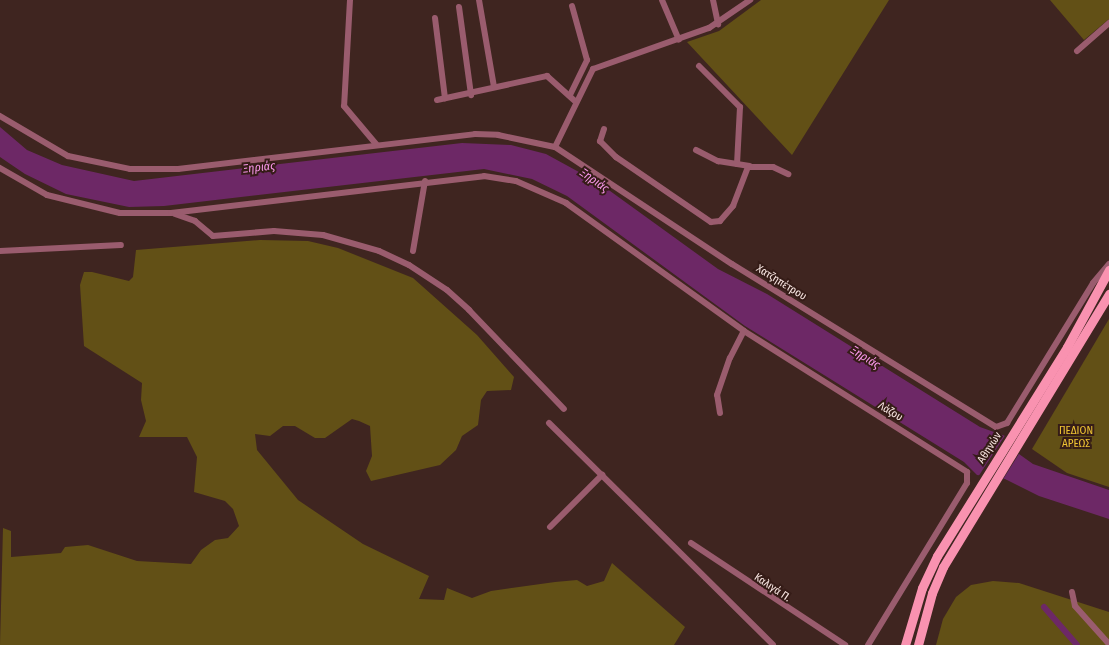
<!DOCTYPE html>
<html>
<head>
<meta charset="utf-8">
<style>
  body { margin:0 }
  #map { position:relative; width:1109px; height:645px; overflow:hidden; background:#3f2520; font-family:"Fira Sans Condensed",sans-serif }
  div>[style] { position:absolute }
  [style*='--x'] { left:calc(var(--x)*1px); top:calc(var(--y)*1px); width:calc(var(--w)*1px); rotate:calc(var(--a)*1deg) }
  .green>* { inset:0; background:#625016 }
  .water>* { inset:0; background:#6d2866 }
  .pier>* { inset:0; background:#3f2520 }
  .canal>* { height:6px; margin:-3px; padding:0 3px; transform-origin:3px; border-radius:3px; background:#6d2866 }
  .minor>* { height:6px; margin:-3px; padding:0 3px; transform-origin:3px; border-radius:3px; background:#9a5c6e }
  .primary>* { height:9px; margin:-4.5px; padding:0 4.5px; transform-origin:4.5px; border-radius:4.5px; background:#f992b0 }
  span { translate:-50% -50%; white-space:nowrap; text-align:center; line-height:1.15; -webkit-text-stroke:4px #351c17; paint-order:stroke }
  .street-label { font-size:11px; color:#fbe9e5 }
  .park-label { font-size:11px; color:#eec333 }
  .water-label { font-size:12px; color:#f997eb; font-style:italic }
</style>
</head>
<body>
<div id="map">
  <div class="green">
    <div style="clip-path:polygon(761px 0,889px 0,792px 155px,687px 42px,719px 31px)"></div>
    <div style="clip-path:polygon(1050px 0,1109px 0,1109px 19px,1084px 40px)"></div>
    <div style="clip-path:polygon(260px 240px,308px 241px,338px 248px,413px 278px,477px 335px,514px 377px,511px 390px,487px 391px,481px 400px,478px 425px,462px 436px,456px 450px,440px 465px,371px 481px,366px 471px,372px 456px,370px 426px,359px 421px,352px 419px,325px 438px,315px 438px,295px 426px,283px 426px,270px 436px,255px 434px,257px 450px,298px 500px,363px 544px,429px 576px,419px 599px,444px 600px,447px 588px,472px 598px,491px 591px,555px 582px,577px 580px,587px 586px,604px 581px,612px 563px,685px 627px,674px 645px,0 645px,3px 528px,11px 531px,11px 557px,61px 553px,65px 547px,88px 545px,137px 561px,191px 564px,201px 550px,215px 540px,228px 538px,239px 526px,233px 509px,225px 501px,194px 492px,197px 457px,187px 437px,139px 437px,146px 421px,141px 400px,142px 383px,84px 346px,80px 285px,84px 272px,92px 272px,129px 281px,133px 277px,136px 250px)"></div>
    <div style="clip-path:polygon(1109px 319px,1109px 487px,1067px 473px,1032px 449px)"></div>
    <div style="clip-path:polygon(993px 581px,1019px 583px,1109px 612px,1109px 645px,936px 645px,943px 619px,956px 597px,971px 585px)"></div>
  </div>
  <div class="water">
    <div style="clip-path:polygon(0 127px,27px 150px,62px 165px,134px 181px,462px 143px,511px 145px,546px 154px,599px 183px,718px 269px,767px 294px,980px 427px,1008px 437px,1019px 454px,1033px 464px,1109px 490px,1109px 519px,1039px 496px,1005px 479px,977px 475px,964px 462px,745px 326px,567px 196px,532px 179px,484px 169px,164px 206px,129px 207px,66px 194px,25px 174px,0 157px)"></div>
  </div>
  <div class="pier">
    <div style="clip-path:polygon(1006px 434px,1020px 452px,1002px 481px,978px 477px)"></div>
  </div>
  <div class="canal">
    <div style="--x:1044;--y:607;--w:50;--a:49"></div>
  </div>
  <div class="minor">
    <div style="--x:350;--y:0;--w:106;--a:93.2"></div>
    <div style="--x:344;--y:106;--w:50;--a:49.9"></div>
    <div style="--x:479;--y:0;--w:88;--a:80.2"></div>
    <div style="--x:662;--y:0;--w:43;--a:67"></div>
    <div style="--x:713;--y:0;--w:25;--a:78"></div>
    <div style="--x:459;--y:7;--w:89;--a:82.2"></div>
    <div style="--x:435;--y:18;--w:81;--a:82.9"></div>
    <div style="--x:1077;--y:51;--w:43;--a:-41.2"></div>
    <div style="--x:699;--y:66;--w:58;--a:45"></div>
    <div style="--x:740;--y:107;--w:57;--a:93"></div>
    <div style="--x:570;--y:95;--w:39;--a:-64"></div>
    <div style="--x:587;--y:60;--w:56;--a:-105.5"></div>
    <div style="--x:437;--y:100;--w:113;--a:-12.3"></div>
    <div style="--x:547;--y:76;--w:39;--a:42"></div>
    <div style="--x:0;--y:116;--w:79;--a:30.5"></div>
    <div style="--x:68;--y:156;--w:63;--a:11.8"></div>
    <div style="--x:130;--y:169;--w:48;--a:0"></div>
    <div style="--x:178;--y:169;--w:299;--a:-6.7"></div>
    <div style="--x:475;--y:134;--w:23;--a:2"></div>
    <div style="--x:498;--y:135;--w:58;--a:11.9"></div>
    <div style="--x:555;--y:147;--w:212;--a:33.5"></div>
    <div style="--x:732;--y:264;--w:310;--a:31.7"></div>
    <div style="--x:996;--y:427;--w:12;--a:-20"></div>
    <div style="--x:1007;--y:423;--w:164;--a:-58.4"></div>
    <div style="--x:1093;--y:283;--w:25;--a:-50"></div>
    <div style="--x:604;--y:129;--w:13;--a:108"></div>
    <div style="--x:600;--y:141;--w:23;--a:45"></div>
    <div style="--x:616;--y:157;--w:115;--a:34.4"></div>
    <div style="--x:711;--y:222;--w:9;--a:-6"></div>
    <div style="--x:720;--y:221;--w:20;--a:-49"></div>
    <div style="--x:733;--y:206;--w:42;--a:-69"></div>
    <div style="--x:748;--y:167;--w:25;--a:0"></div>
    <div style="--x:773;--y:167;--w:17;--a:25"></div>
    <div style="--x:555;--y:147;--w:87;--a:-64"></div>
    <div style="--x:593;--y:69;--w:123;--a:-19.5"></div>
    <div style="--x:709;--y:28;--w:50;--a:-34.3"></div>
    <div style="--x:696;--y:150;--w:25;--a:27"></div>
    <div style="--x:718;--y:161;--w:32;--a:9"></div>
    <div style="--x:0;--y:168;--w:54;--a:29.9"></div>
    <div style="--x:47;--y:195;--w:75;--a:13.9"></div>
    <div style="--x:120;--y:213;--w:51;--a:0"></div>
    <div style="--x:171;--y:213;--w:315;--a:-6.7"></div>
    <div style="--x:484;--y:176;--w:32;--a:9"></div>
    <div style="--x:516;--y:181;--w:55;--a:23.7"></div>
    <div style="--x:566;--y:203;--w:219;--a:35.7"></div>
    <div style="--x:744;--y:331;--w:264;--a:32.3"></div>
    <div style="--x:967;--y:472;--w:11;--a:90"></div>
    <div style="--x:967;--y:483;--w:190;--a:121.4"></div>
    <div style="--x:175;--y:214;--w:21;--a:19"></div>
    <div style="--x:195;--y:221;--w:23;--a:40"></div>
    <div style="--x:213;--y:236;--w:61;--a:-4.7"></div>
    <div style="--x:274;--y:231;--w:49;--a:4.7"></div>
    <div style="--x:323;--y:235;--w:58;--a:15.9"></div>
    <div style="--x:379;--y:251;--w:33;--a:25"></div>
    <div style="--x:409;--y:265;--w:45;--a:33.3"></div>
    <div style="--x:447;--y:290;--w:30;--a:42"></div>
    <div style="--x:469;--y:310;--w:137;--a:46.2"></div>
    <div style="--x:0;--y:251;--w:121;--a:-2.8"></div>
    <div style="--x:413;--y:251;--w:71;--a:-80.3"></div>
    <div style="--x:720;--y:413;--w:18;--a:-99"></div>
    <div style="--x:717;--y:395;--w:39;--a:-71"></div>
    <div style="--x:730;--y:358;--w:30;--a:-63"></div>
    <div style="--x:549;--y:423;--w:315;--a:44.7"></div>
    <div style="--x:550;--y:527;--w:74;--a:-45"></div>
    <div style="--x:691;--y:543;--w:185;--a:33.5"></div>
    <div style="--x:1072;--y:592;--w:14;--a:78"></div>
    <div style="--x:1075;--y:606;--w:51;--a:48.2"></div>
  </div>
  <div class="primary">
    <div style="--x:905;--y:645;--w:59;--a:-73.4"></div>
    <div style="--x:922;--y:588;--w:35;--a:-65"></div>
    <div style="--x:937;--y:556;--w:246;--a:-58.1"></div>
    <div style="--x:1067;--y:347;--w:88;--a:-61.4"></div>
    <div style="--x:918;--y:645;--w:54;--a:-74.9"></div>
    <div style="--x:932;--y:593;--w:28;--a:-67"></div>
    <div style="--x:943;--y:567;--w:320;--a:-58.7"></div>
  </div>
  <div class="street-label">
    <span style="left:781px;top:283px;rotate:32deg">Χατζηπέτρου</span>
    <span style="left:890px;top:412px;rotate:31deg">Λάζου</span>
    <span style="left:990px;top:448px;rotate:-57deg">Αθηνών</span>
    <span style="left:772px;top:588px;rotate:34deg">Καλιγά Π.</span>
  </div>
  <div class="park-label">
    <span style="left:1076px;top:438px">ΠΕΔΙΟΝ<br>ΑΡΕΩΣ</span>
  </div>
  <div class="water-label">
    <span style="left:259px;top:168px;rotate:-6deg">Ξηριάς</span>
    <span style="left:594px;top:181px;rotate:35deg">Ξηριάς</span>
    <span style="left:865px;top:358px;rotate:32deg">Ξηριάς</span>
  </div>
</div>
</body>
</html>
